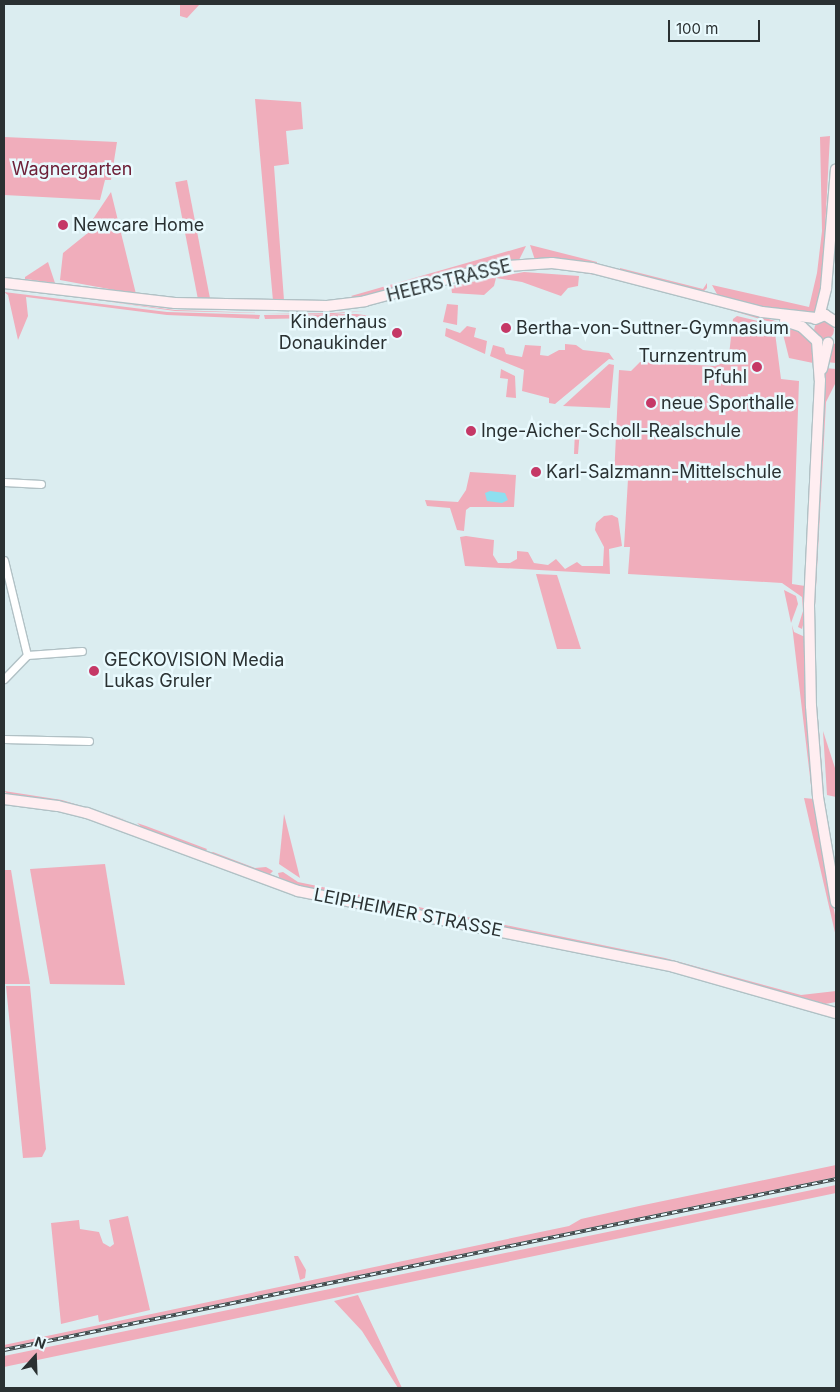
<!DOCTYPE html>
<html>
<head>
<meta charset="utf-8">
<style>
  body { margin:0 }
  #map { position:relative; width:840px; height:1392px; overflow:hidden; background:#dbedf0; font-family:Inter,sans-serif }
  div>[style] { position:absolute }
  [style*='--x'] { left:calc(var(--x)*1px); top:calc(var(--y)*1px); width:calc(var(--w)*1px); rotate:calc(var(--a)*1deg) }
  .green>* { inset:0; background:#f0adbb; transform-origin:0 0 }
  .round { border-radius:50% }
  .water>* { inset:0; background:#8edff0 }
  .roads { filter:drop-shadow(1px 0 #b1c1c5) drop-shadow(-1px 0 #b1c1c5) drop-shadow(0 1px #b1c1c5) drop-shadow(0 -1px #b1c1c5) }
  .street>* { height:7px; margin:-3.5px; padding:0 3.5px; transform-origin:3.5px; border-radius:3.5px; background:#fff }
  .secondary>* { height:10px; margin:-5px; padding:0 5px; transform-origin:5px; border-radius:5px; background:#ffeef1 }
  .rail>* { height:4px; margin-top:-2px; transform-origin:0; background:repeating-linear-gradient(90deg,#e9fafe 0 5.5px,#40484a 0 11px); box-sizing:border-box; border-block:1px solid #40484a }
  .dots>* { width:14px; height:14px; translate:-50% -50%; box-sizing:border-box; border:2px solid #e9fafe; border-radius:50% }
  span { translate:-50% -50%; white-space:nowrap; text-align:center; line-height:1.15; -webkit-text-stroke:5px #e9fafe; paint-order:stroke }
  .park-label { font-size:18px; color:#6e2038 }
  .poi-label { font-size:18px; color:#2a3132 }
  .left { translate:0 -50%; text-align:left }
  .right { translate:-100% -50%; text-align:right }
  .street-label { font-size:18px; color:#2a3132 }
  .frame { position:absolute; inset:0; border:5px solid #2a3132; pointer-events:none }
  .north { position:absolute; left:10px; top:1332px; width:50px; height:50px; -webkit-text-stroke:4px #e9fafe; paint-order:stroke; rotate:20deg; font-size:14px; font-weight:700; line-height:20px; text-align:center; color:#2a3132 }
  .north::after { content:''; display:block; margin:auto; width:18px; height:22px; background:#2a3132; clip-path:polygon(50% 0,100% 100%,50% 72%,0 100%) }
  .scale { position:absolute; left:668px; top:20px; width:92px; height:22px; box-sizing:border-box; border:2px solid #2a3132; border-top:0; padding-left:6px; font-size:15px; line-height:18px; white-space:nowrap; color:#2a3132; -webkit-text-stroke:4px #e9fafe; paint-order:stroke }
</style>
</head>
<body>
<div id="map">
  <div class="green">
    <div style="clip-path:polygon(200px 4px,187px 18px,180px 16px,180px 4px)"></div>
    <div style="clip-path:polygon(255px 99px,301px 102px,303px 129px,286px 131px,289px 164px,274px 166px,284px 300px,273px 301px)"></div>
    <div style="clip-path:polygon(830px 136px,822px 286px,816px 312px,800px 316px,718px 296px,712px 285px,809px 307px,817px 273px,822px 231px,820px 137px)"></div>
    <div style="clip-path:polygon(4px 137px,117px 142px,111px 180px,105px 180px,100px 200px,4px 195px)"></div>
    <div style="left:187px;top:180px;width:122px;height:12px;rotate:79deg"></div>
    <div style="clip-path:polygon(111px 192px,136px 294px,60px 280px,63px 253px,89px 232px,87px 228px)"></div>
    <div style="clip-path:polygon(530px 245px,597px 262px,597px 267px,535px 260px)"></div>
    <div style="clip-path:polygon(526px 246px,519px 260px,356px 299px,351px 296px)"></div>
    <div style="clip-path:polygon(48px 262px,55px 283px,25px 279px,25px 277px)"></div>
    <div style="clip-path:polygon(523px 268px,558px 268px,614px 278px,558px 269px,523px 270px,442px 284px,487px 272px)"></div>
    <div style="clip-path:polygon(620px 268px,703px 289px,707px 283px,707px 288px,703px 292px,620px 271px)"></div>
    <div style="clip-path:polygon(524px 272px,579px 276px,578px 286px,568px 288px,561px 296px,522px 282px,496px 278px,494px 286px,484px 295px,452px 293px,451px 286px)"></div>
    <div style="clip-path:polygon(4px 292px,167px 312px,260px 315px,259px 319px,167px 315px,26px 297px,28px 316px,18px 340px,8px 295px)"></div>
    <div style="clip-path:polygon(83px 298px,175px 310px,260px 313px,175px 311px)"></div>
    <div style="clip-path:polygon(447px 304px,458px 305px,457px 325px,443px 322px)"></div>
    <div style="clip-path:polygon(730px 310px,769px 319px,800px 329px,812px 344px,813px 363px,789px 358px,783px 334px,777px 324px)"></div>
    <div style="clip-path:polygon(364px 311px,334px 314px,263px 313px,334px 313px)"></div>
    <div style="clip-path:polygon(357px 314px,377px 317px,265px 319px,264px 315px)"></div>
    <div style="clip-path:polygon(737px 316px,774px 325px,781px 379px,799px 381px,792px 584px,805px 586px,805px 617px,802px 629px,798px 627px,803px 611px,802px 597px,782px 583px,628px 574px,630px 547px,624px 547px,628px 479px,614px 478px,619px 370px,631px 371px,640px 362px,715px 366px,725px 362px,729px 355px,733px 319px)"></div>
    <div class="round" style="left:814px;top:320px;width:20px;height:20px"></div>
    <div style="clip-path:polygon(467px 326px,476px 328px,474px 337px,487px 341px,485px 354px,445px 336px,446px 328px,460px 333px)"></div>
    <div style="clip-path:polygon(836px 343px,836px 363px,826px 362px,832px 345px)"></div>
    <div style="clip-path:polygon(565px 344px,576px 345px,583px 350px,609px 353px,614px 360px,609px 359px,555px 404px,549px 403px,549px 398px,522px 391px,524px 370px,490px 356px,493px 345px,504px 348px,506px 354px,522px 357px,525px 345px,541px 346px,540px 355px,548px 356px,559px 350px,565px 350px)"></div>
    <div style="clip-path:polygon(609px 364px,614px 365px,610px 408px,563px 406px)"></div>
    <div style="clip-path:polygon(825px 368px,836px 369px,836px 382px,826px 402px,814px 625px)"></div>
    <div style="clip-path:polygon(501px 369px,515px 376px,516px 398px,506px 397px,508px 379px,500px 378px)"></div>
    <div style="clip-path:polygon(575px 430px,580px 430px,578px 454px,574px 454px)"></div>
    <div style="clip-path:polygon(470px 472px,516px 475px,514px 507px,470px 507px,466px 510px,464px 531px,457px 530px,450px 508px,427px 506px,425px 500px,458px 502px,466px 490px)"></div>
    <div style="clip-path:polygon(612px 515px,618px 518px,622px 546px,609px 549px,610px 574px,465px 566px,460px 537px,466px 536px,494px 540px,493px 555px,498px 563px,510px 563px,517px 559px,517px 551px,528px 552px,534px 563px,548px 565px,556px 559px,565px 569px,577px 562px,582px 566px,603px 566px,604px 547px,595px 530px,596px 523px,604px 516px)"></div>
    <div style="clip-path:polygon(536px 574px,557px 575px,581px 649px,557px 649px)"></div>
    <div style="clip-path:polygon(784px 590px,796px 596px,798px 604px,791px 623px)"></div>
    <div style="clip-path:polygon(792px 625px,794px 632px,805px 637px,812px 794px)"></div>
    <div style="clip-path:polygon(814px 632px,817px 706px,824px 793px,815px 706px)"></div>
    <div style="clip-path:polygon(823px 731px,836px 771px,836px 797px,827px 795px)"></div>
    <div style="clip-path:polygon(4px 791px,62px 800px,127px 820px,61px 802px,9px 795px)"></div>
    <div style="clip-path:polygon(804px 798px,814px 799px,836px 921px,836px 937px)"></div>
    <div style="clip-path:polygon(284px 814px,300px 878px,279px 864px)"></div>
    <div style="clip-path:polygon(137px 823px,146px 826px,207px 849px,205px 852px,145px 830px)"></div>
    <div style="clip-path:polygon(213px 852px,255px 868px,266px 867px,273px 871px,268px 876px,209px 854px)"></div>
    <div style="clip-path:polygon(105px 864px,125px 985px,50px 984px,30px 869px)"></div>
    <div style="clip-path:polygon(4px 870px,11px 870px,30px 984px,4px 984px)"></div>
    <div style="clip-path:polygon(283px 872px,298px 882px,665px 958px,801px 995px,836px 991px,836px 1002px,825px 1004px,664px 960px,329px 893px,280px 880px,278px 873px)"></div>
    <div style="clip-path:polygon(6px 986px,30px 986px,46px 1149px,42px 1157px,23px 1158px)"></div>
    <div style="clip-path:polygon(836px 1165px,836px 1177px,4px 1348px,4px 1345px,569px 1226px,581px 1219px,639px 1206px)"></div>
    <div style="clip-path:polygon(836px 1185px,836px 1193px,4px 1367px,4px 1356px)"></div>
    <div style="clip-path:polygon(128px 1216px,150px 1310px,99px 1322px,98px 1315px,61px 1324px,51px 1223px,79px 1220px,80px 1229px,99px 1232px,103px 1243px,110px 1247px,114px 1244px,109px 1220px)"></div>
    <div style="clip-path:polygon(294px 1256px,298px 1256px,306px 1270px,305px 1278px,300px 1280px)"></div>
    <div style="clip-path:polygon(358px 1295px,402px 1388px,398px 1388px,362px 1331px,334px 1301px)"></div>
  </div>
  <div class="water">
    <div style="clip-path:polygon(490px 491px,505px 493px,508px 500px,502px 503px,487px 501px,485px 493px)"></div>
  </div>
  <div class="roads">
    <div class="street">
      <div style="--x:4;--y:482;--w:37;--a:3"></div>
      <div style="--x:4;--y:560;--w:98;--a:76.4"></div>
      <div style="--x:4;--y:679;--w:33;--a:-46"></div>
      <div style="--x:27;--y:655;--w:55;--a:-4.2"></div>
      <div style="--x:4;--y:739;--w:85;--a:1.3"></div>
    </div>
    <div class="secondary">
      <div style="--x:4;--y:283;--w:172;--a:6.7"></div>
      <div style="--x:175;--y:303;--w:152;--a:1.1"></div>
      <div style="--x:327;--y:306;--w:38;--a:-7"></div>
      <div style="--x:365;--y:301;--w:131;--a:-15"></div>
      <div style="--x:492;--y:267;--w:60;--a:-3.8"></div>
      <div style="--x:552;--y:263;--w:40;--a:7.1"></div>
      <div style="--x:592;--y:268;--w:176;--a:14.5"></div>
      <div style="--x:762;--y:312;--w:54;--a:6.3"></div>
      <div style="--x:819;--y:317;--w:30;--a:-76"></div>
      <div style="--x:826;--y:288;--w:119;--a:-85.2"></div>
      <div style="--x:815;--y:319;--w:11;--a:-22"></div>
      <div style="--x:825;--y:315;--w:13;--a:32"></div>
      <div style="--x:785;--y:321;--w:18;--a:19"></div>
      <div style="--x:802;--y:327;--w:21;--a:43"></div>
      <div style="--x:817;--y:341;--w:39;--a:86"></div>
      <div style="--x:820;--y:380;--w:225;--a:92.8"></div>
      <div style="--x:809;--y:605;--w:101;--a:88.9"></div>
      <div style="--x:811;--y:706;--w:91;--a:85.6"></div>
      <div style="--x:818;--y:797;--w:107;--a:80.3"></div>
      <div style="--x:822;--y:369;--w:27;--a:-77"></div>
      <div style="--x:4;--y:799;--w:54;--a:7.4"></div>
      <div style="--x:58;--y:806;--w:30;--a:14"></div>
      <div style="--x:87;--y:813;--w:225;--a:20.3"></div>
      <div style="--x:298;--y:891;--w:384;--a:11.4"></div>
      <div style="--x:674;--y:967;--w:168;--a:15.9"></div>
    </div>
  </div>
  <div class="rail">
    <div style="--x:4;--y:1350;--w:849;--a:-11.61"></div>
  </div>
  <div class="dots">
    <div style="left:63px;top:225px;background:#c53866"></div>
    <div style="left:506px;top:328px;background:#c53866"></div>
    <div style="left:397px;top:333px;background:#c53866"></div>
    <div style="left:757px;top:367px;background:#c53866"></div>
    <div style="left:651px;top:403px;background:#c53866"></div>
    <div style="left:471px;top:431px;background:#c53866"></div>
    <div style="left:536px;top:472px;background:#c53866"></div>
    <div style="left:94px;top:671px;background:#c53866"></div>
  </div>
  <div class="park-label">
    <span style="left:72px;top:169px">Wagnergarten</span>
  </div>
  <div class="poi-label">
    <span class="left" style="left:73px;top:225px">Newcare Home</span>
    <span class="right" style="left:387px;top:333px">Kinderhaus<br>Donaukinder</span>
    <span class="left" style="left:516px;top:328px">Bertha-von-Suttner-Gymnasium</span>
    <span class="right" style="left:747px;top:367px">Turnzentrum<br>Pfuhl</span>
    <span class="left" style="left:661px;top:403px">neue Sporthalle</span>
    <span class="left" style="left:481px;top:431px">Inge-Aicher-Scholl-Realschule</span>
    <span class="left" style="left:546px;top:472px">Karl-Salzmann-Mittelschule</span>
    <span class="left" style="left:104px;top:671px">GECKOVISION Media<br>Lukas Gruler</span>
  </div>
  <div class="street-label">
    <span style="left:449px;top:281px;rotate:-14deg">HEERSTRASSE</span>
    <span style="left:408px;top:913px;rotate:11deg">LEIPHEIMER STRASSE</span>
  </div>
  <div class="frame"></div>
  <div class="north">N</div>
  <div class="scale">100 m</div>
</div>
</body>
</html>
